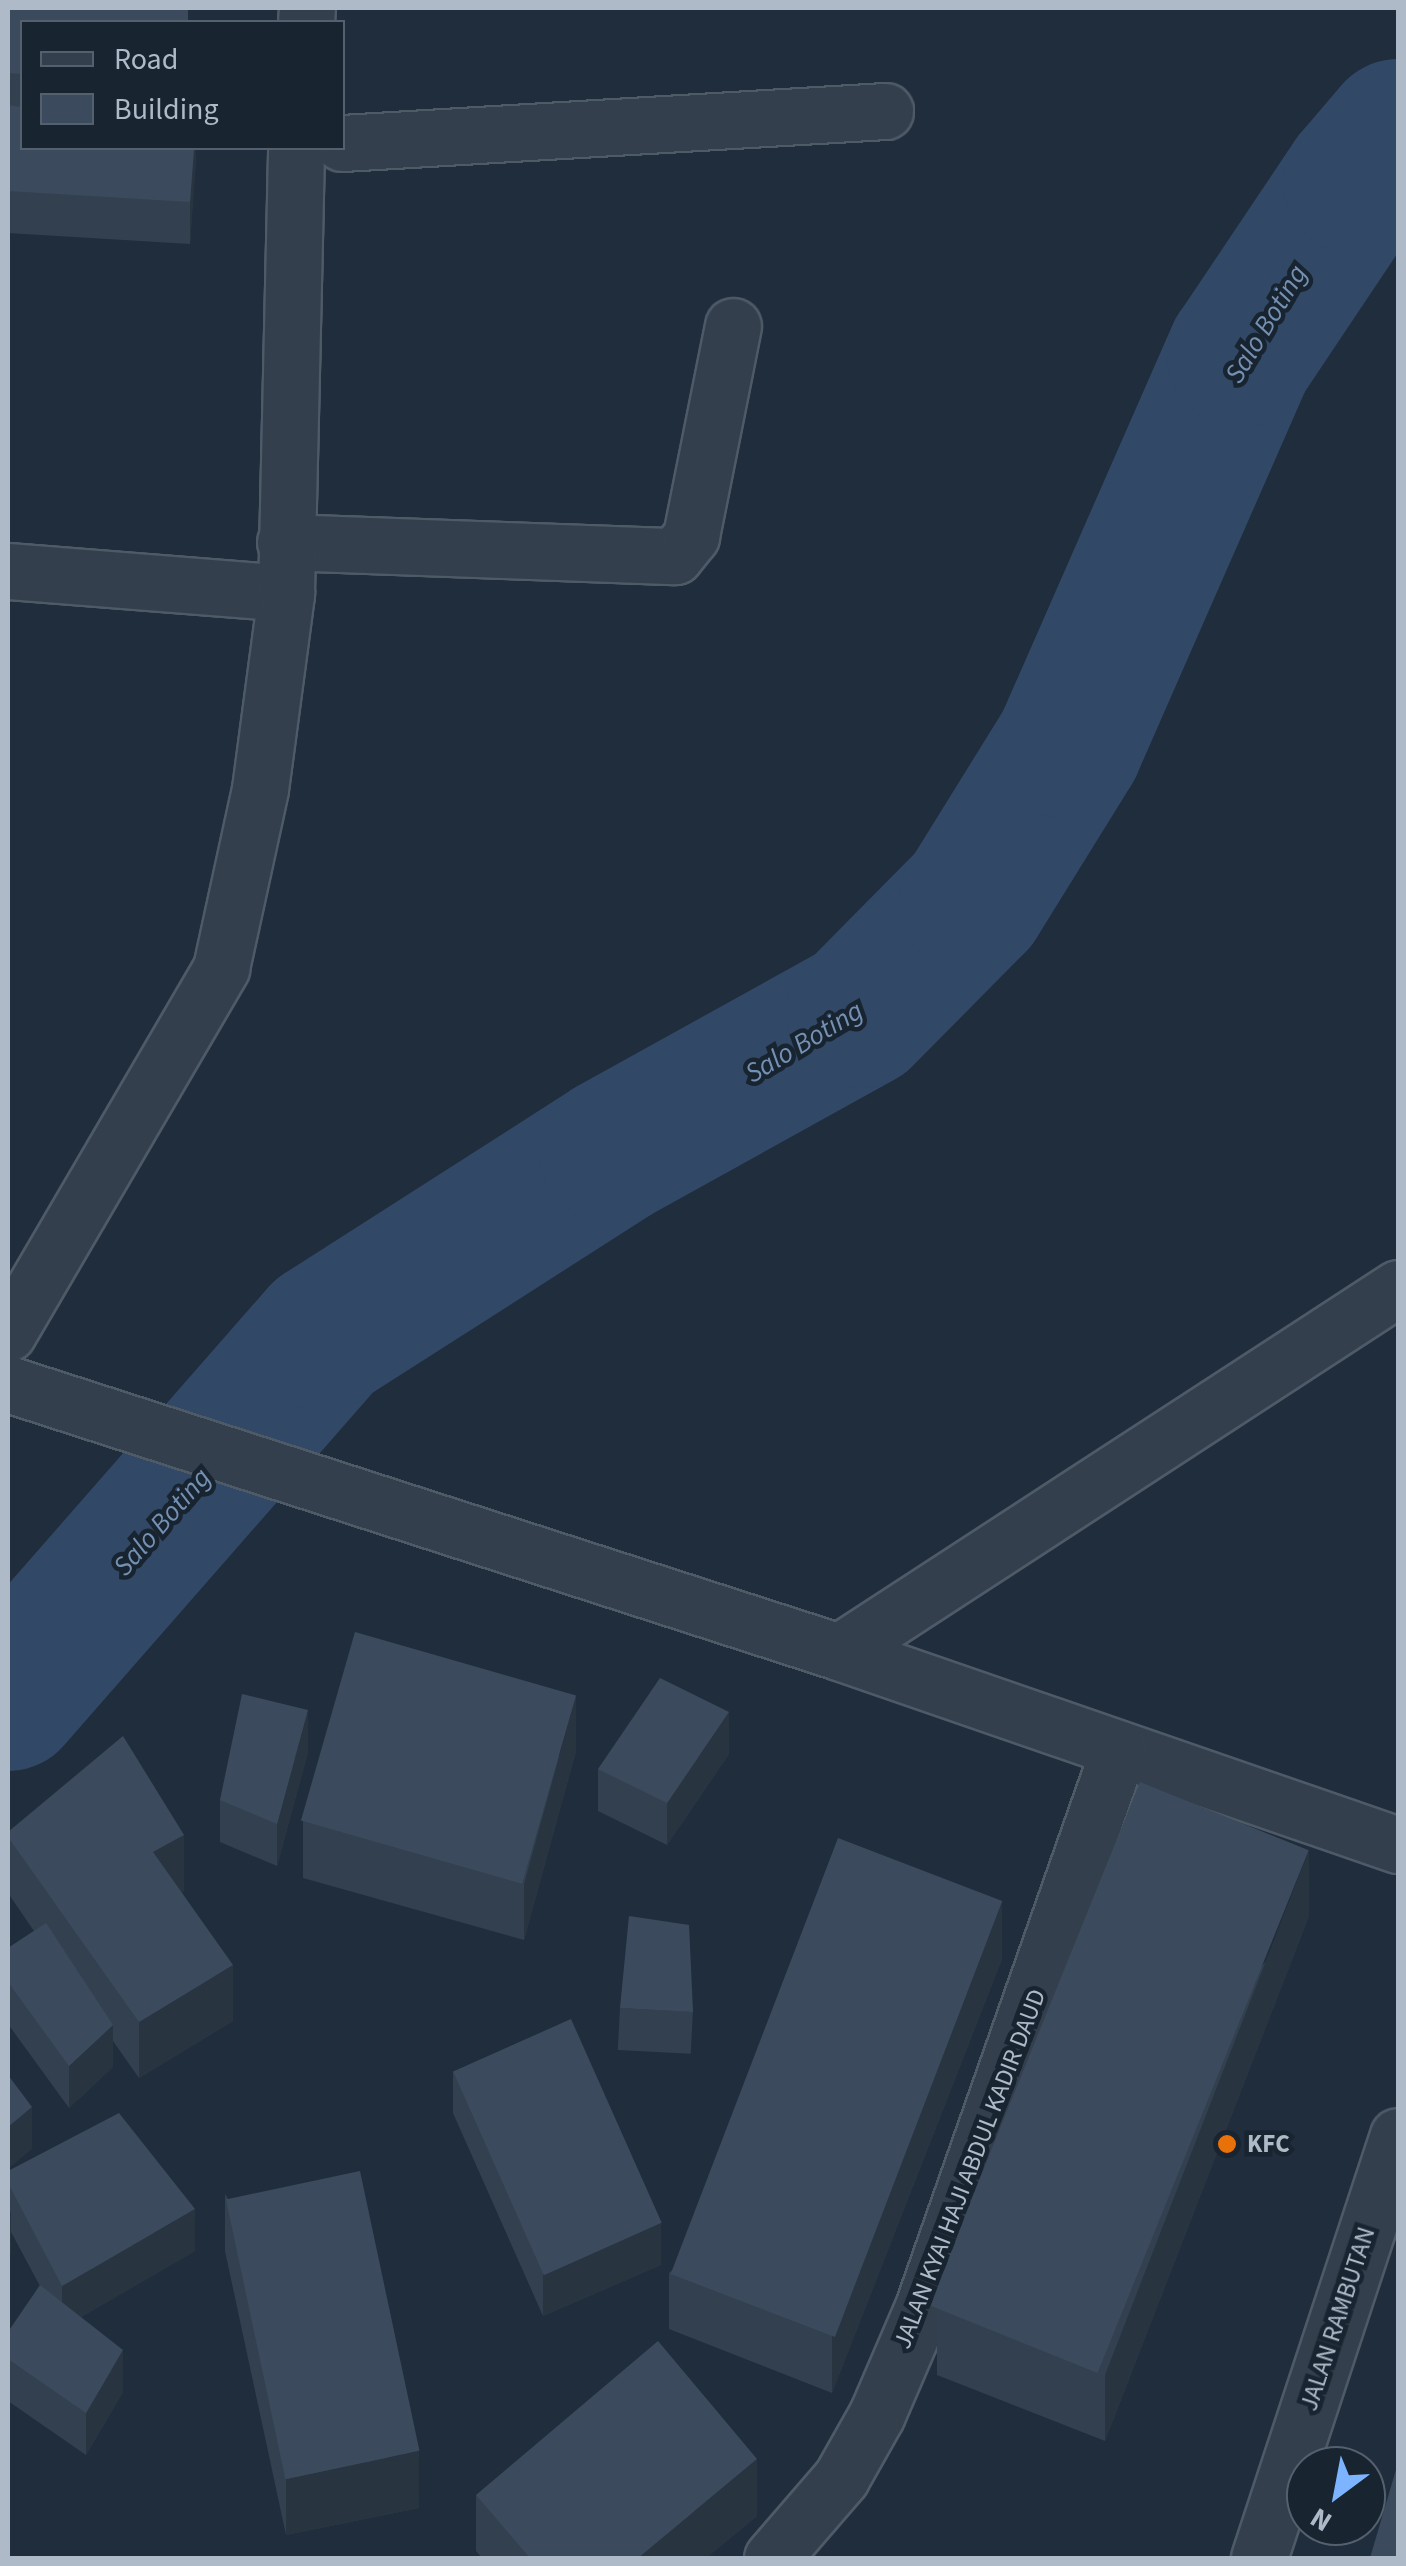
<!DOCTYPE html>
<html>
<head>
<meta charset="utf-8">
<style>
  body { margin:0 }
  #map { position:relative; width:1406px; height:2566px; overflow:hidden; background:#202d3d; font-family:"Source Sans 3",sans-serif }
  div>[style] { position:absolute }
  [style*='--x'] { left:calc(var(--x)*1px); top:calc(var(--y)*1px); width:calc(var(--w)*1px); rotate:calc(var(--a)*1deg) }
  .river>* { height:148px; margin:-74px; padding:0 74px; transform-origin:74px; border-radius:74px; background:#314966 }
  .roads { filter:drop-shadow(2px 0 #4f5a67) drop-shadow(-2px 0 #4f5a67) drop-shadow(0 2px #4f5a67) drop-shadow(0 -2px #4f5a67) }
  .minor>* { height:55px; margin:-27.5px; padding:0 27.5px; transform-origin:27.5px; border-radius:27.5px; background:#343f4d }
  .wall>* { inset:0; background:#334050; transform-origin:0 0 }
  .shaded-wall>* { inset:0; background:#293441 }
  .building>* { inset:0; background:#3b4b5d; transform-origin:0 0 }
  .dots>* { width:28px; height:28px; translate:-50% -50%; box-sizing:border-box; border:5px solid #192431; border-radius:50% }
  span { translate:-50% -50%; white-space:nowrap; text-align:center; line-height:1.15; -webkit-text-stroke:9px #192431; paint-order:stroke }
  .poi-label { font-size:25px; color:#afbac9; font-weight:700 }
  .left { translate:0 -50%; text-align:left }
  .street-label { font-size:25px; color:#afbac9 }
  .water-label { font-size:28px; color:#7491b3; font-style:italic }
  .frame { position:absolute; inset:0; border:10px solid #afbac9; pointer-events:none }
  .legend { position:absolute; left:20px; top:20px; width:325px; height:130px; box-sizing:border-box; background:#192431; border:2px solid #55606e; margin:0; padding:12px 18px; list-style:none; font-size:30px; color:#afbac9 }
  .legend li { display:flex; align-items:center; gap:20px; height:50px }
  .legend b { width:50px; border:2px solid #55606e }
  .north { position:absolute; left:1286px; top:2446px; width:100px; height:100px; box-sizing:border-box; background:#192431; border:2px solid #55606e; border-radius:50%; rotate:212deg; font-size:28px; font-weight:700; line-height:40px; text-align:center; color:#afbac9 }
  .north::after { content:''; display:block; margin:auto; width:35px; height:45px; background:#7db4ff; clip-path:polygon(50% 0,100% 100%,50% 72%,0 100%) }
</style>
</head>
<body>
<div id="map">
  <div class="river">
    <div style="--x:8;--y:1697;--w:480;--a:-48.8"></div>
    <div style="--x:324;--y:1336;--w:343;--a:-32.6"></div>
    <div style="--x:613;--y:1151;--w:282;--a:-29"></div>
    <div style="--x:860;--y:1014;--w:161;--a:-45.3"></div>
    <div style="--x:973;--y:900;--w:182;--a:-58.2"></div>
    <div style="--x:1069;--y:745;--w:427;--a:-66.3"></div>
    <div style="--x:1241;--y:354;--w:208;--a:-56.2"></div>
    <div style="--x:1357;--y:181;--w:63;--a:-49.5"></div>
  </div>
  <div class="roads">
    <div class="minor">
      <div style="--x:306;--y:22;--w:14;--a:-86"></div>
      <div style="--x:342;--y:143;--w:544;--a:-3.37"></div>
      <div style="--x:285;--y:542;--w:390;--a:2.1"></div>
      <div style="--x:675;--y:556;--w:26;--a:-51"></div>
      <div style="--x:691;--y:536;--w:214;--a:-78.7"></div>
      <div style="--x:8;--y:571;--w:279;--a:4.5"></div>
      <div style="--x:8;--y:1333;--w:423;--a:-59.7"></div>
      <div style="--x:221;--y:968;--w:183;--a:-77.7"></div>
      <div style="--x:260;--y:789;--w:198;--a:-82.4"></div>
      <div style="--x:286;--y:593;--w:445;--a:-88.7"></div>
      <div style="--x:8;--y:1384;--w:873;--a:17.87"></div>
      <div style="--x:839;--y:1652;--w:591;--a:19.05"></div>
      <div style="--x:839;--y:1652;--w:667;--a:-33.07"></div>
      <div style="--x:772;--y:2558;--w:106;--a:-49.2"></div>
      <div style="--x:841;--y:2478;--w:73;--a:-60.6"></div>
      <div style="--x:877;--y:2414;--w:116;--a:-66.7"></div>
      <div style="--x:923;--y:2307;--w:588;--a:-70.64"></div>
      <div style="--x:1259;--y:2558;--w:444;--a:-71.8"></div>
    </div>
  </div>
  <div class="wall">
    <div style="clip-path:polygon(8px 8px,22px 22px,22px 148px,196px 148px,190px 244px,8px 233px)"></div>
    <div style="clip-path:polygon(576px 1751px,524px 1940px,303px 1878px,303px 1821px)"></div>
    <div style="clip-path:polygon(308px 1752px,277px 1866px,220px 1842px,220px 1800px)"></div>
    <div style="clip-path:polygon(729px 1754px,667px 1845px,598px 1811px,598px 1769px)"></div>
    <div style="clip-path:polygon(8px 1832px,184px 1891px,182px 1892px,233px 2021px,139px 2078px,113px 2041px,113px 2067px,69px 2108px,8px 2024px,8px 1948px,34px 1931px,8px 1893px)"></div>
    <div style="clip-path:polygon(1309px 1916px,1105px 2441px,937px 2375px,937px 2308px)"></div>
    <div style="clip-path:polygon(1002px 1959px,832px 2393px,669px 2329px,669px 2273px)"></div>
    <div style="left:620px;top:2008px;width:73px;height:42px;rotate:3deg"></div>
    <div style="clip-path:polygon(453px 2071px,661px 2265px,543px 2316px,453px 2113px)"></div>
    <div style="clip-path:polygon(8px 2171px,195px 2251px,81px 2317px,123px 2392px,86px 2455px,8px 2401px,8px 2332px,40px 2286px,11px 2232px,11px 2253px,8px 2258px)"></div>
    <div style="clip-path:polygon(225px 2194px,419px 2508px,286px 2535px,225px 2251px)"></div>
    <div style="clip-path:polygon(476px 2495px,757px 2516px,706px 2558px,482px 2558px,476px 2551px)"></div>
  </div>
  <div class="shaded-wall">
    <div style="clip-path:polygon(194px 148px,196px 148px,196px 164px,190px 244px,190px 202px)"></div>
    <div style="clip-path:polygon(576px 1695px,576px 1751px,524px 1940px,524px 1884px)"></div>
    <div style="clip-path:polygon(308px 1710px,308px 1752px,277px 1866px,277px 1824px)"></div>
    <div style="clip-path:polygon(729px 1712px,729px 1754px,667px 1845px,667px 1803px)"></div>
    <div style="clip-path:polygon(184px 1835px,184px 1891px,153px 1909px,153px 1852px)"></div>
    <div style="clip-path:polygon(1309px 1850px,1309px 1916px,1105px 2441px,1105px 2375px)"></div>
    <div style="clip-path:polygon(1002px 1902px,1002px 1959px,832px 2393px,832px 2336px)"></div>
    <div style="clip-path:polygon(233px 1965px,233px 2021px,139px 2078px,139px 2022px)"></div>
    <div style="clip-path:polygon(113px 2025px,113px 2067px,69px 2108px,69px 2066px)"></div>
    <div style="clip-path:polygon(32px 2107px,32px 2149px,8px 2169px,8px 2127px)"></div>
    <div style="clip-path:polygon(195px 2209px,195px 2251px,62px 2328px,62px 2286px)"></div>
    <div style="clip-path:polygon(11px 2211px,11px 2253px,8px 2258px,8px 2216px)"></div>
    <div style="clip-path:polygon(661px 2223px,661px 2265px,543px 2316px,543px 2274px)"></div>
    <div style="clip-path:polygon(123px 2350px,123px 2392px,86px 2455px,86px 2413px)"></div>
    <div style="clip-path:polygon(419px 2451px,419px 2508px,286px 2535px,286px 2479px)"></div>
    <div style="clip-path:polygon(757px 2459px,757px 2516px,706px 2558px,638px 2558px)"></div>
  </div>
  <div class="building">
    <div style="clip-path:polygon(8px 8px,188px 8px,188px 22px,22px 22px,22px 74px,8px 73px)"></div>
    <div style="clip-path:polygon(8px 105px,22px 107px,22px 148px,194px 148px,190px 202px,8px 191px)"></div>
    <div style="left:355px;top:1632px;width:230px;height:196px;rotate:16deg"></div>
    <div style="clip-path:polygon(660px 1678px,729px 1712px,667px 1803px,598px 1769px)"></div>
    <div style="clip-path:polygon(242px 1694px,308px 1710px,277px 1824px,220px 1800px)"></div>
    <div style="clip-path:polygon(123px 1736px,184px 1835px,153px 1852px,233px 1965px,139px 2022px,8px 1837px,8px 1832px)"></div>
    <div style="left:1140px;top:1782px;width:182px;height:564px;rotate:22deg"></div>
    <div style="left:838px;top:1838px;width:176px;height:467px;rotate:21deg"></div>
    <div style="clip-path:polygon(629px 1916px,689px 1925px,693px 2012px,620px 2008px)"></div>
    <div style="clip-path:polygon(46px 1923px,113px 2025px,69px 2066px,8px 1982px,8px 1948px)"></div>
    <div style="left:571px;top:2019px;width:223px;height:129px;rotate:66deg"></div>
    <div style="clip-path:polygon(8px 2075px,32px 2107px,8px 2127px)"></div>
    <div style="clip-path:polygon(119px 2113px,195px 2209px,62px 2286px,8px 2183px,8px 2171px)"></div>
    <div style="left:360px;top:2171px;width:286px;height:137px;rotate:78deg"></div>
    <div style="clip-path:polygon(40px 2285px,123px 2350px,86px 2413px,8px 2359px,8px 2332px)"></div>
    <div style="clip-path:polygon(658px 2341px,757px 2459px,638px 2558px,530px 2558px,476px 2495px)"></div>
    <div style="clip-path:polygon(1398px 2463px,1398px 2558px,1370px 2558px)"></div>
  </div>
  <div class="dots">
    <div style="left:1227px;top:2144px;background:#e8710a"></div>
  </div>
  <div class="poi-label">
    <span class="left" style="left:1247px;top:2144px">KFC</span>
  </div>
  <div class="street-label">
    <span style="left:970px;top:2169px;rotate:-69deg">JALAN KYAI HAJI ABDUL KADIR DAUD</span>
    <span style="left:1338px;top:2319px;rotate:-72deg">JALAN RAMBUTAN</span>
  </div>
  <div class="water-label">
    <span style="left:1266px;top:324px;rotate:-59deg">Salo Boting</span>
    <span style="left:804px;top:1042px;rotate:-31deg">Salo Boting</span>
    <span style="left:162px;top:1522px;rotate:-49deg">Salo Boting</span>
  </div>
  <div class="frame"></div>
  <ul class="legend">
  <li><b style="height:12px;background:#343f4d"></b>Road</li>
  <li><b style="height:28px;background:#3b4b5d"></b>Building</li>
  </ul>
  <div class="north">N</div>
</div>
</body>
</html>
